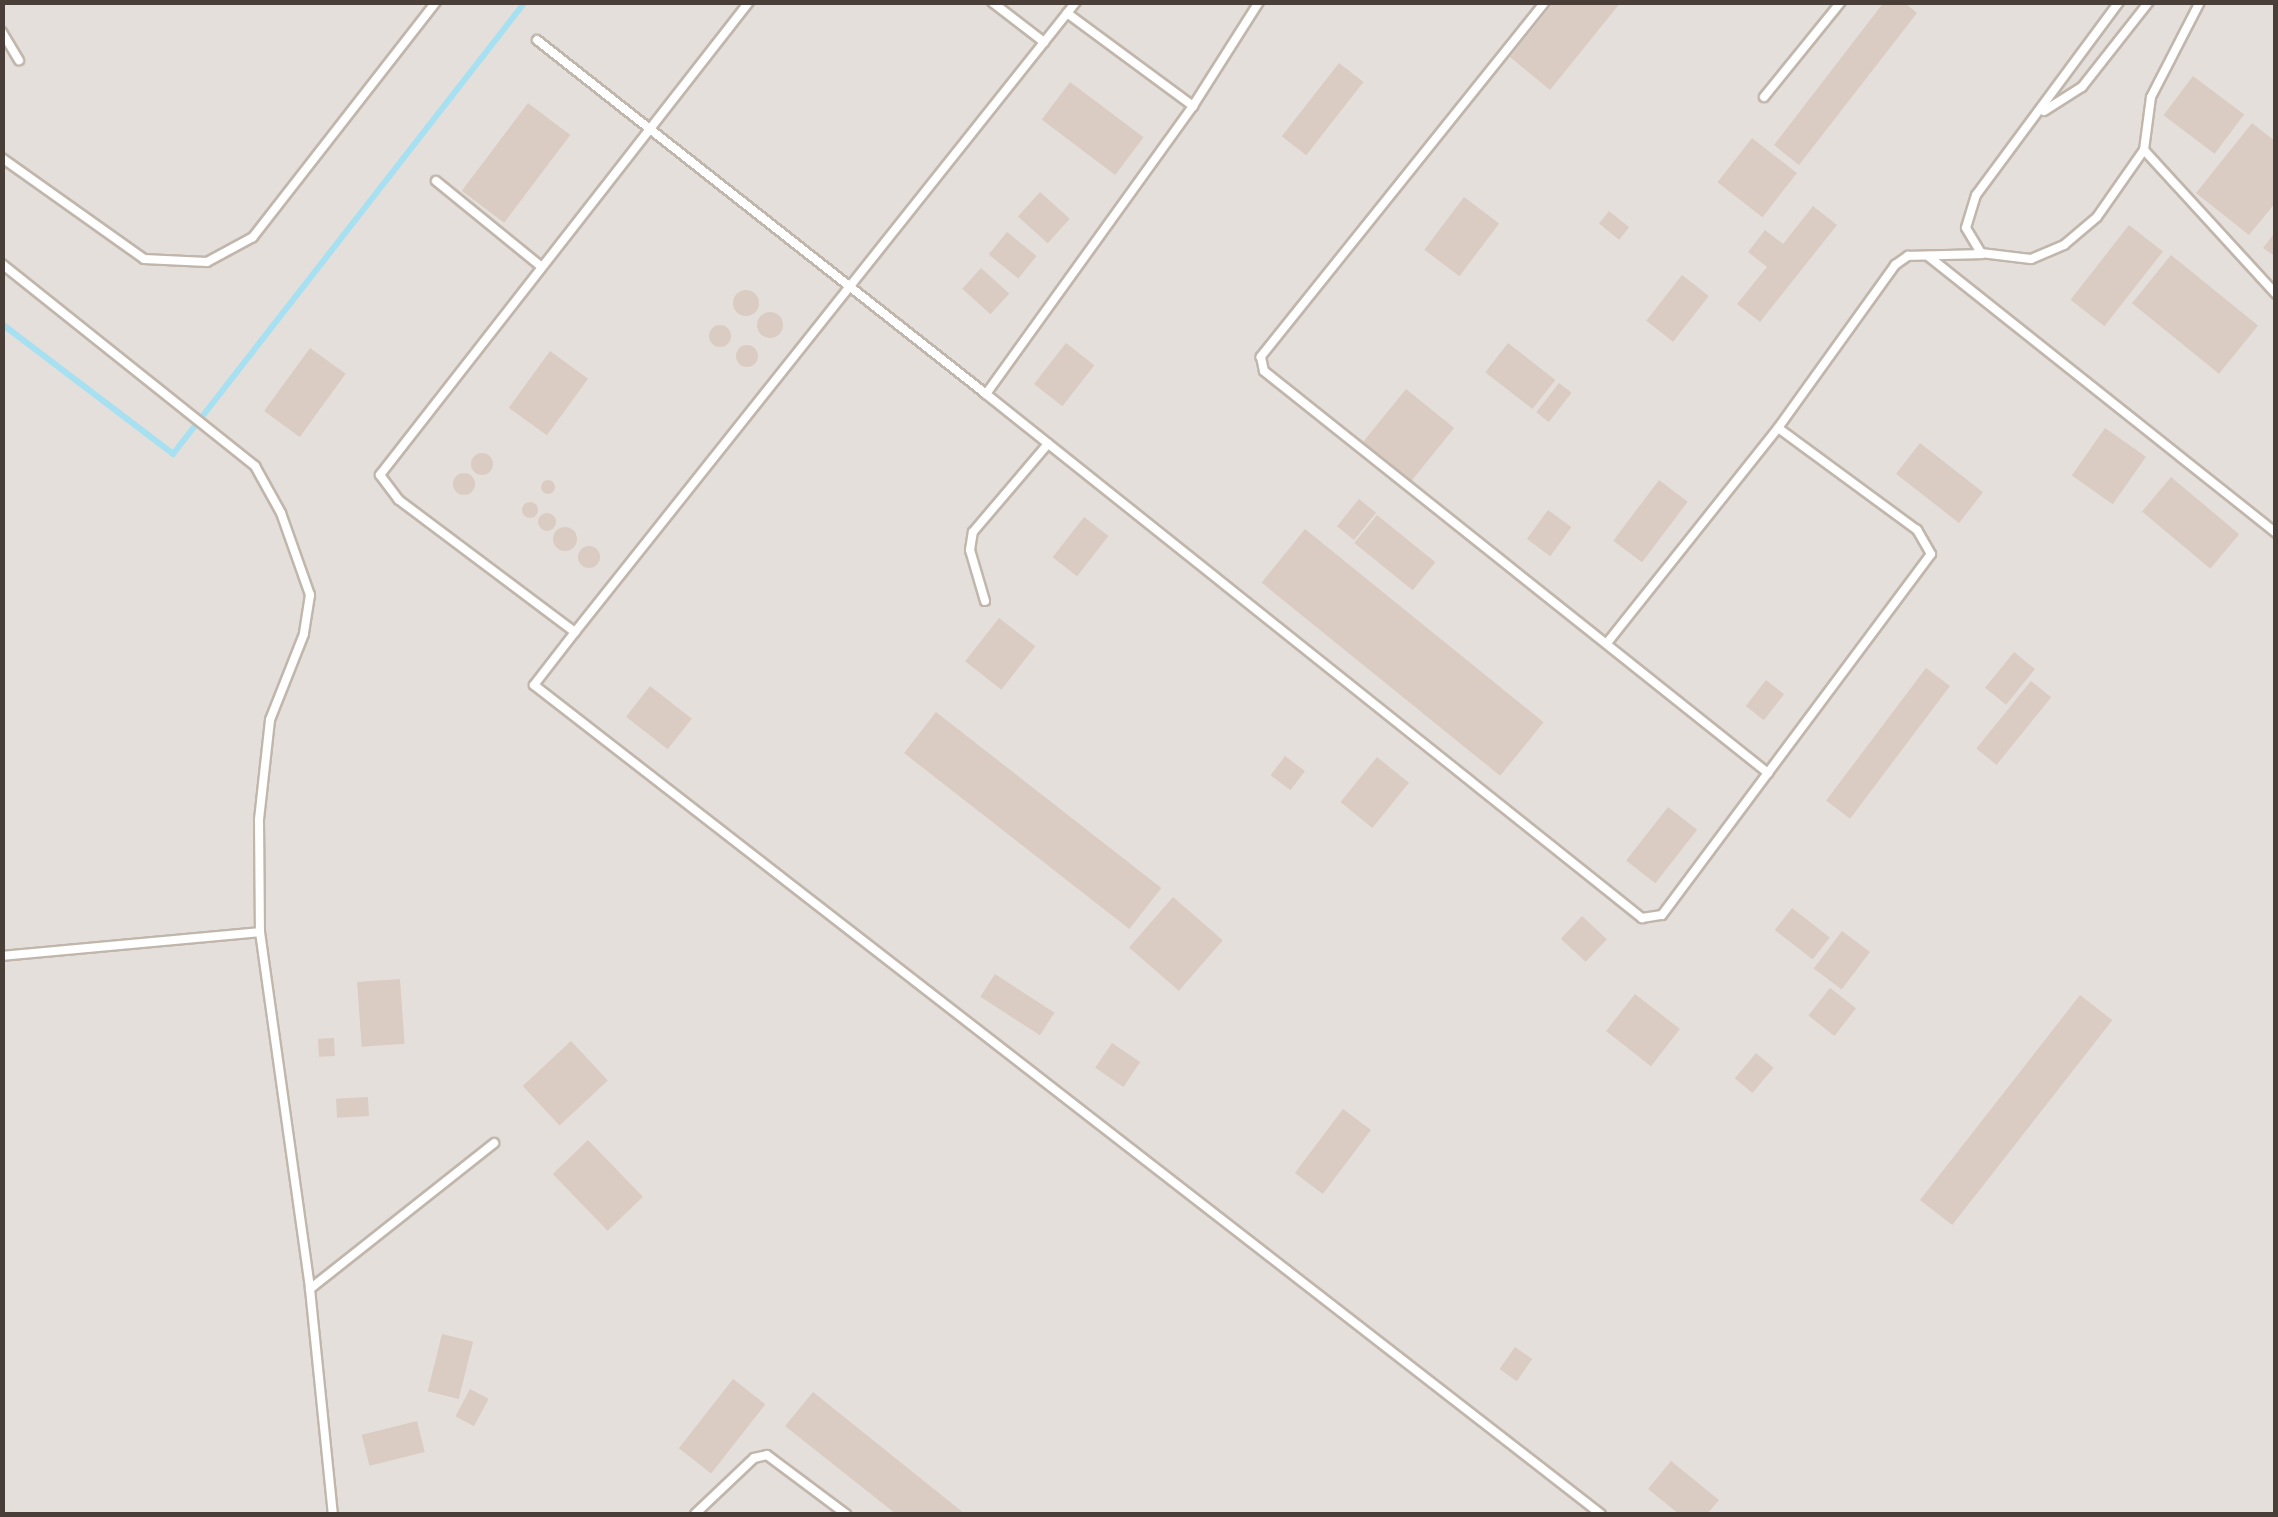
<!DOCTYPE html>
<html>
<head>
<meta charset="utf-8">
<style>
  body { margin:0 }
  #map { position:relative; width:2278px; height:1517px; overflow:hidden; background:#f5f0ea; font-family:"Space Grotesk",sans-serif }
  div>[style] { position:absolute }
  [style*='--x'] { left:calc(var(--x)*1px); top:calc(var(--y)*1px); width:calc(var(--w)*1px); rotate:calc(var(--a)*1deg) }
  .industrial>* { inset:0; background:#e5dfdb; transform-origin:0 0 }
  .stream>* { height:6px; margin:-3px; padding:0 3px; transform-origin:3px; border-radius:3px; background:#a6e0f1 }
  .building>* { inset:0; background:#daccc2; transform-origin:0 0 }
  .round { border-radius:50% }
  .roads { filter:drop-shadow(2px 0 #c1b6ac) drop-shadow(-2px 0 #c1b6ac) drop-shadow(0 2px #c1b6ac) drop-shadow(0 -2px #c1b6ac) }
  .lane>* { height:8px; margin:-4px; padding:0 4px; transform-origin:4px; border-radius:4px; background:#fff }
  span { translate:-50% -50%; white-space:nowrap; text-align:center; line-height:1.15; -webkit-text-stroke:8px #fff; paint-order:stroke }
  .frame { position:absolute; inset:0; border:5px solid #493f38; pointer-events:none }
</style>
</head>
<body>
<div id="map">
  <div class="industrial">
    <div style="left:3px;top:3px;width:2272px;height:1511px"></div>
  </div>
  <div class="stream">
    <div style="--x:2;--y:324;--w:215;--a:37.2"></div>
    <div style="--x:173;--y:454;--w:573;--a:-52.09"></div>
  </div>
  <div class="building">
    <div style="clip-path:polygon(1554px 2px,1621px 2px,1550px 90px,1510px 57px)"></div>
    <div style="clip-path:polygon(1884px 2px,1904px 2px,1917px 13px,1799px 165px,1774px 145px)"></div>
    <div style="left:1339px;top:63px;width:31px;height:93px;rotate:38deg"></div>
    <div style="left:2193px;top:76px;width:64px;height:49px;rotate:37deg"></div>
    <div style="left:1070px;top:82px;width:92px;height:47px;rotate:37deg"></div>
    <div style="left:528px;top:103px;width:53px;height:110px;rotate:37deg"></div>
    <div style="clip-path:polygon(2252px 123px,2276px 142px,2276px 202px,2249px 235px,2196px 193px)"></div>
    <div style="left:1752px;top:138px;width:57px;height:56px;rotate:38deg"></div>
    <div style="left:1040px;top:192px;width:40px;height:33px;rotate:42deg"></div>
    <div style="left:1464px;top:197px;width:44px;height:66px;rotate:37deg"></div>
    <div style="clip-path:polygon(1813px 206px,1837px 225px,1760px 322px,1737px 304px,1767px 267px,1748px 252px,1765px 230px,1783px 244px)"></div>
    <div style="left:1609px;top:211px;width:26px;height:16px;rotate:39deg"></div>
    <div style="left:2129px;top:225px;width:43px;height:95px;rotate:38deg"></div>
    <div style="clip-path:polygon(2276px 231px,2276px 257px,2263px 248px)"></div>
    <div style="left:1007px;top:232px;width:38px;height:29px;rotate:39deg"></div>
    <div style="left:2171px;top:255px;width:112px;height:62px;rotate:39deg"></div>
    <div style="left:981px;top:268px;width:38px;height:28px;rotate:42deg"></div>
    <div style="left:1682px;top:275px;width:34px;height:58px;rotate:38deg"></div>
    <div class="round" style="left:733px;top:290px;width:26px;height:26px"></div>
    <div class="round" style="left:757px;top:312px;width:26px;height:26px"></div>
    <div class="round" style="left:709px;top:325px;width:22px;height:22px"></div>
    <div style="left:1066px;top:343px;width:36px;height:52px;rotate:38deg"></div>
    <div style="left:1508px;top:343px;width:60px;height:37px;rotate:38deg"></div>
    <div class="round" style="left:736px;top:345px;width:22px;height:22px"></div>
    <div style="left:310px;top:348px;width:44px;height:78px;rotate:36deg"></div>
    <div style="left:550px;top:351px;width:47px;height:70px;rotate:36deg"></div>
    <div style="left:1559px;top:383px;width:16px;height:37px;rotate:38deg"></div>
    <div style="left:1406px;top:389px;width:62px;height:73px;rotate:39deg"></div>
    <div style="left:2105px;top:428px;width:50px;height:58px;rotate:35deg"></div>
    <div style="left:1920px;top:443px;width:80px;height:39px;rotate:38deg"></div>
    <div class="round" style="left:471px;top:453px;width:22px;height:22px"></div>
    <div class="round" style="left:453px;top:473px;width:22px;height:22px"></div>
    <div style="left:2171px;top:477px;width:89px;height:45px;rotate:40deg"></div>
    <div class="round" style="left:541px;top:480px;width:14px;height:14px"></div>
    <div style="left:1659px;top:480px;width:36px;height:76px;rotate:37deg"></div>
    <div style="left:1359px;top:499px;width:22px;height:35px;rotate:39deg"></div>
    <div class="round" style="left:522px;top:502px;width:16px;height:16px"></div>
    <div style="left:1548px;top:510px;width:29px;height:36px;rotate:36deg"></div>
    <div class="round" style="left:538px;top:513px;width:18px;height:18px"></div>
    <div style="left:1377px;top:515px;width:75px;height:36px;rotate:39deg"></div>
    <div style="left:1084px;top:517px;width:31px;height:51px;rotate:38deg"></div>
    <div class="round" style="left:553px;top:527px;width:24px;height:24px"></div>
    <div style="left:1305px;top:529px;width:307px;height:69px;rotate:39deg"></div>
    <div class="round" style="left:578px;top:546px;width:22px;height:22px"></div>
    <div style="left:999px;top:618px;width:46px;height:55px;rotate:38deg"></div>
    <div style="left:2014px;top:652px;width:27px;height:46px;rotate:39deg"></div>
    <div style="left:1926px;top:668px;width:30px;height:166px;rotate:37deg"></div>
    <div style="left:1766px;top:680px;width:23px;height:33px;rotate:38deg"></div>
    <div style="left:2031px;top:681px;width:26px;height:87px;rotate:39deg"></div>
    <div style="left:650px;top:686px;width:53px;height:39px;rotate:38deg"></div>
    <div style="left:936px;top:712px;width:286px;height:52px;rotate:38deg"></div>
    <div style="left:1285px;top:756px;width:25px;height:24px;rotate:37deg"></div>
    <div style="left:1377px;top:757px;width:41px;height:58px;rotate:39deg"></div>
    <div style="left:1668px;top:807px;width:37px;height:68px;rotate:38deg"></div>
    <div style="left:1173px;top:897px;width:66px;height:67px;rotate:41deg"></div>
    <div style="left:1792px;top:908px;width:48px;height:28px;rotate:38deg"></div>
    <div style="left:1582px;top:916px;width:34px;height:31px;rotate:43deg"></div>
    <div style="left:1842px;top:931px;width:35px;height:47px;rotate:37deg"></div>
    <div style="left:995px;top:974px;width:71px;height:27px;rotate:33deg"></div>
    <div style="left:400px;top:979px;width:65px;height:43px;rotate:86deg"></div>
    <div style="left:1830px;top:988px;width:33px;height:35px;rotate:38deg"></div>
    <div style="left:1635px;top:994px;width:57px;height:47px;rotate:38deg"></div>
    <div style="left:2080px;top:995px;width:41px;height:260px;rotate:38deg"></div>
    <div style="left:334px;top:1038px;width:18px;height:16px;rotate:87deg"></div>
    <div style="left:571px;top:1041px;width:54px;height:66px;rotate:47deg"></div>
    <div style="left:1112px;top:1043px;width:34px;height:30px;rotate:34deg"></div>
    <div style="left:1756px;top:1053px;width:23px;height:33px;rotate:40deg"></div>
    <div style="left:368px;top:1097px;width:19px;height:32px;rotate:87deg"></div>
    <div style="left:1343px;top:1109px;width:35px;height:80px;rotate:37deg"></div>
    <div style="left:588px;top:1140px;width:79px;height:49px;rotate:46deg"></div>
    <div style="left:442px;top:1334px;width:32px;height:59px;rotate:14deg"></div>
    <div style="left:1515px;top:1347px;width:21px;height:27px;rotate:35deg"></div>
    <div style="left:733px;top:1379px;width:41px;height:88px;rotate:38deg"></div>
    <div style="left:470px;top:1389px;width:21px;height:31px;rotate:28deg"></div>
    <div style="clip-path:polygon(813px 1392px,965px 1514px,896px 1514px,785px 1426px)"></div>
    <div style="left:417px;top:1421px;width:32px;height:57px;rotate:76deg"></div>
    <div style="clip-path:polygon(1671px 1461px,1719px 1500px,1707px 1514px,1679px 1514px,1648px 1489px)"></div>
  </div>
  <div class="roads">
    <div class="lane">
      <div style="--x:749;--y:2;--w:600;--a:127.96"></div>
      <div style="--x:380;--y:475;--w:31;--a:53"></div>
      <div style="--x:399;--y:500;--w:220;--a:36.9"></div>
      <div style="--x:575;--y:632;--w:805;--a:-51.51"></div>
      <div style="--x:992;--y:2;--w:66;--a:37.6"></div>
      <div style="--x:1259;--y:2;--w:123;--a:122.4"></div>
      <div style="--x:1193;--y:106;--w:355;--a:125.7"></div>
      <div style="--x:986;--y:394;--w:840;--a:38.62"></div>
      <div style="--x:1642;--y:918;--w:20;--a:-9"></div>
      <div style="--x:1662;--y:915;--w:450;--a:-53.3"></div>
      <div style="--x:1931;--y:554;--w:28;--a:-120"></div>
      <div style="--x:1917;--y:530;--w:172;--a:-143.7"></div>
      <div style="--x:1545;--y:2;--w:455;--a:128.7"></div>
      <div style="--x:1261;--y:357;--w:14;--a:78"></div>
      <div style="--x:1264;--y:371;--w:645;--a:38.58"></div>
      <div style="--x:2119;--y:2;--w:240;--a:126.5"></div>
      <div style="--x:1976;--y:195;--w:34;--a:107"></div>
      <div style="--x:1966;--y:228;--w:29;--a:59"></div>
      <div style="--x:1981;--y:253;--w:50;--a:6.8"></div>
      <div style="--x:2031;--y:259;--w:36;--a:-23"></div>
      <div style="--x:2064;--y:245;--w:43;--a:-40.3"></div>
      <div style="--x:2097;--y:217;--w:82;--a:-55"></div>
      <div style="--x:2144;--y:150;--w:53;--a:-82.5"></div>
      <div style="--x:2151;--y:97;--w:107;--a:-62.7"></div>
      <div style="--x:1067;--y:13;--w:157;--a:36.4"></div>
      <div style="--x:2;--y:32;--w:33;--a:59"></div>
      <div style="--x:537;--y:40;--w:572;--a:38.25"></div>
      <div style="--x:1764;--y:97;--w:122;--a:-51"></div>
      <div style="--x:2044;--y:111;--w:45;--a:-32.3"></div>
      <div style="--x:2082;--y:87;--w:108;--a:-51.8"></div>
      <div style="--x:2144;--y:150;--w:195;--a:47.5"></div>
      <div style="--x:2;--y:158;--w:174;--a:35.4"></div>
      <div style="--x:144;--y:259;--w:63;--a:2.7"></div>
      <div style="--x:207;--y:262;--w:52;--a:-28.5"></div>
      <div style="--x:253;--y:237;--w:298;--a:-52.1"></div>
      <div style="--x:436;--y:181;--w:136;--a:39.1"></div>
      <div style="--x:1928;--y:256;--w:445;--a:38.5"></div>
      <div style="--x:2;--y:264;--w:324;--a:38.6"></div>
      <div style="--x:255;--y:466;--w:54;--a:61"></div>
      <div style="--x:281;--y:513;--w:87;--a:70.5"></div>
      <div style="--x:310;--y:595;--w:39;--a:99"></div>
      <div style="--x:304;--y:634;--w:92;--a:111.6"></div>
      <div style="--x:270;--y:720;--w:101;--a:96.3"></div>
      <div style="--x:259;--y:820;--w:112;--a:89.5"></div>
      <div style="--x:985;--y:601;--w:53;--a:-106.4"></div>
      <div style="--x:970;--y:550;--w:18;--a:-81"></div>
      <div style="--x:973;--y:532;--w:116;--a:-49.6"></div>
      <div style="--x:575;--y:632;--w:67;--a:127.7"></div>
      <div style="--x:534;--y:685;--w:1351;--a:37.85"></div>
      <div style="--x:1607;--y:643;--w:275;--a:-51.5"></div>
      <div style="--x:1778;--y:428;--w:201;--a:-54.3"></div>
      <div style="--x:1895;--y:265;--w:16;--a:-35"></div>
      <div style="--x:1908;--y:256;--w:74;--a:-1.5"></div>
      <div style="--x:2;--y:956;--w:259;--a:-5.3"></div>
      <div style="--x:260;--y:932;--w:360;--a:82"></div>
      <div style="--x:310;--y:1289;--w:226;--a:84.2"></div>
      <div style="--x:310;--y:1289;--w:235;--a:-38.4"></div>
      <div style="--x:695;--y:1514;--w:81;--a:-43.5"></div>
      <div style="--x:754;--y:1458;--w:13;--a:-13"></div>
      <div style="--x:767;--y:1455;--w:99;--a:36.8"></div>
    </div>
  </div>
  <div class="frame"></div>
</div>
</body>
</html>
